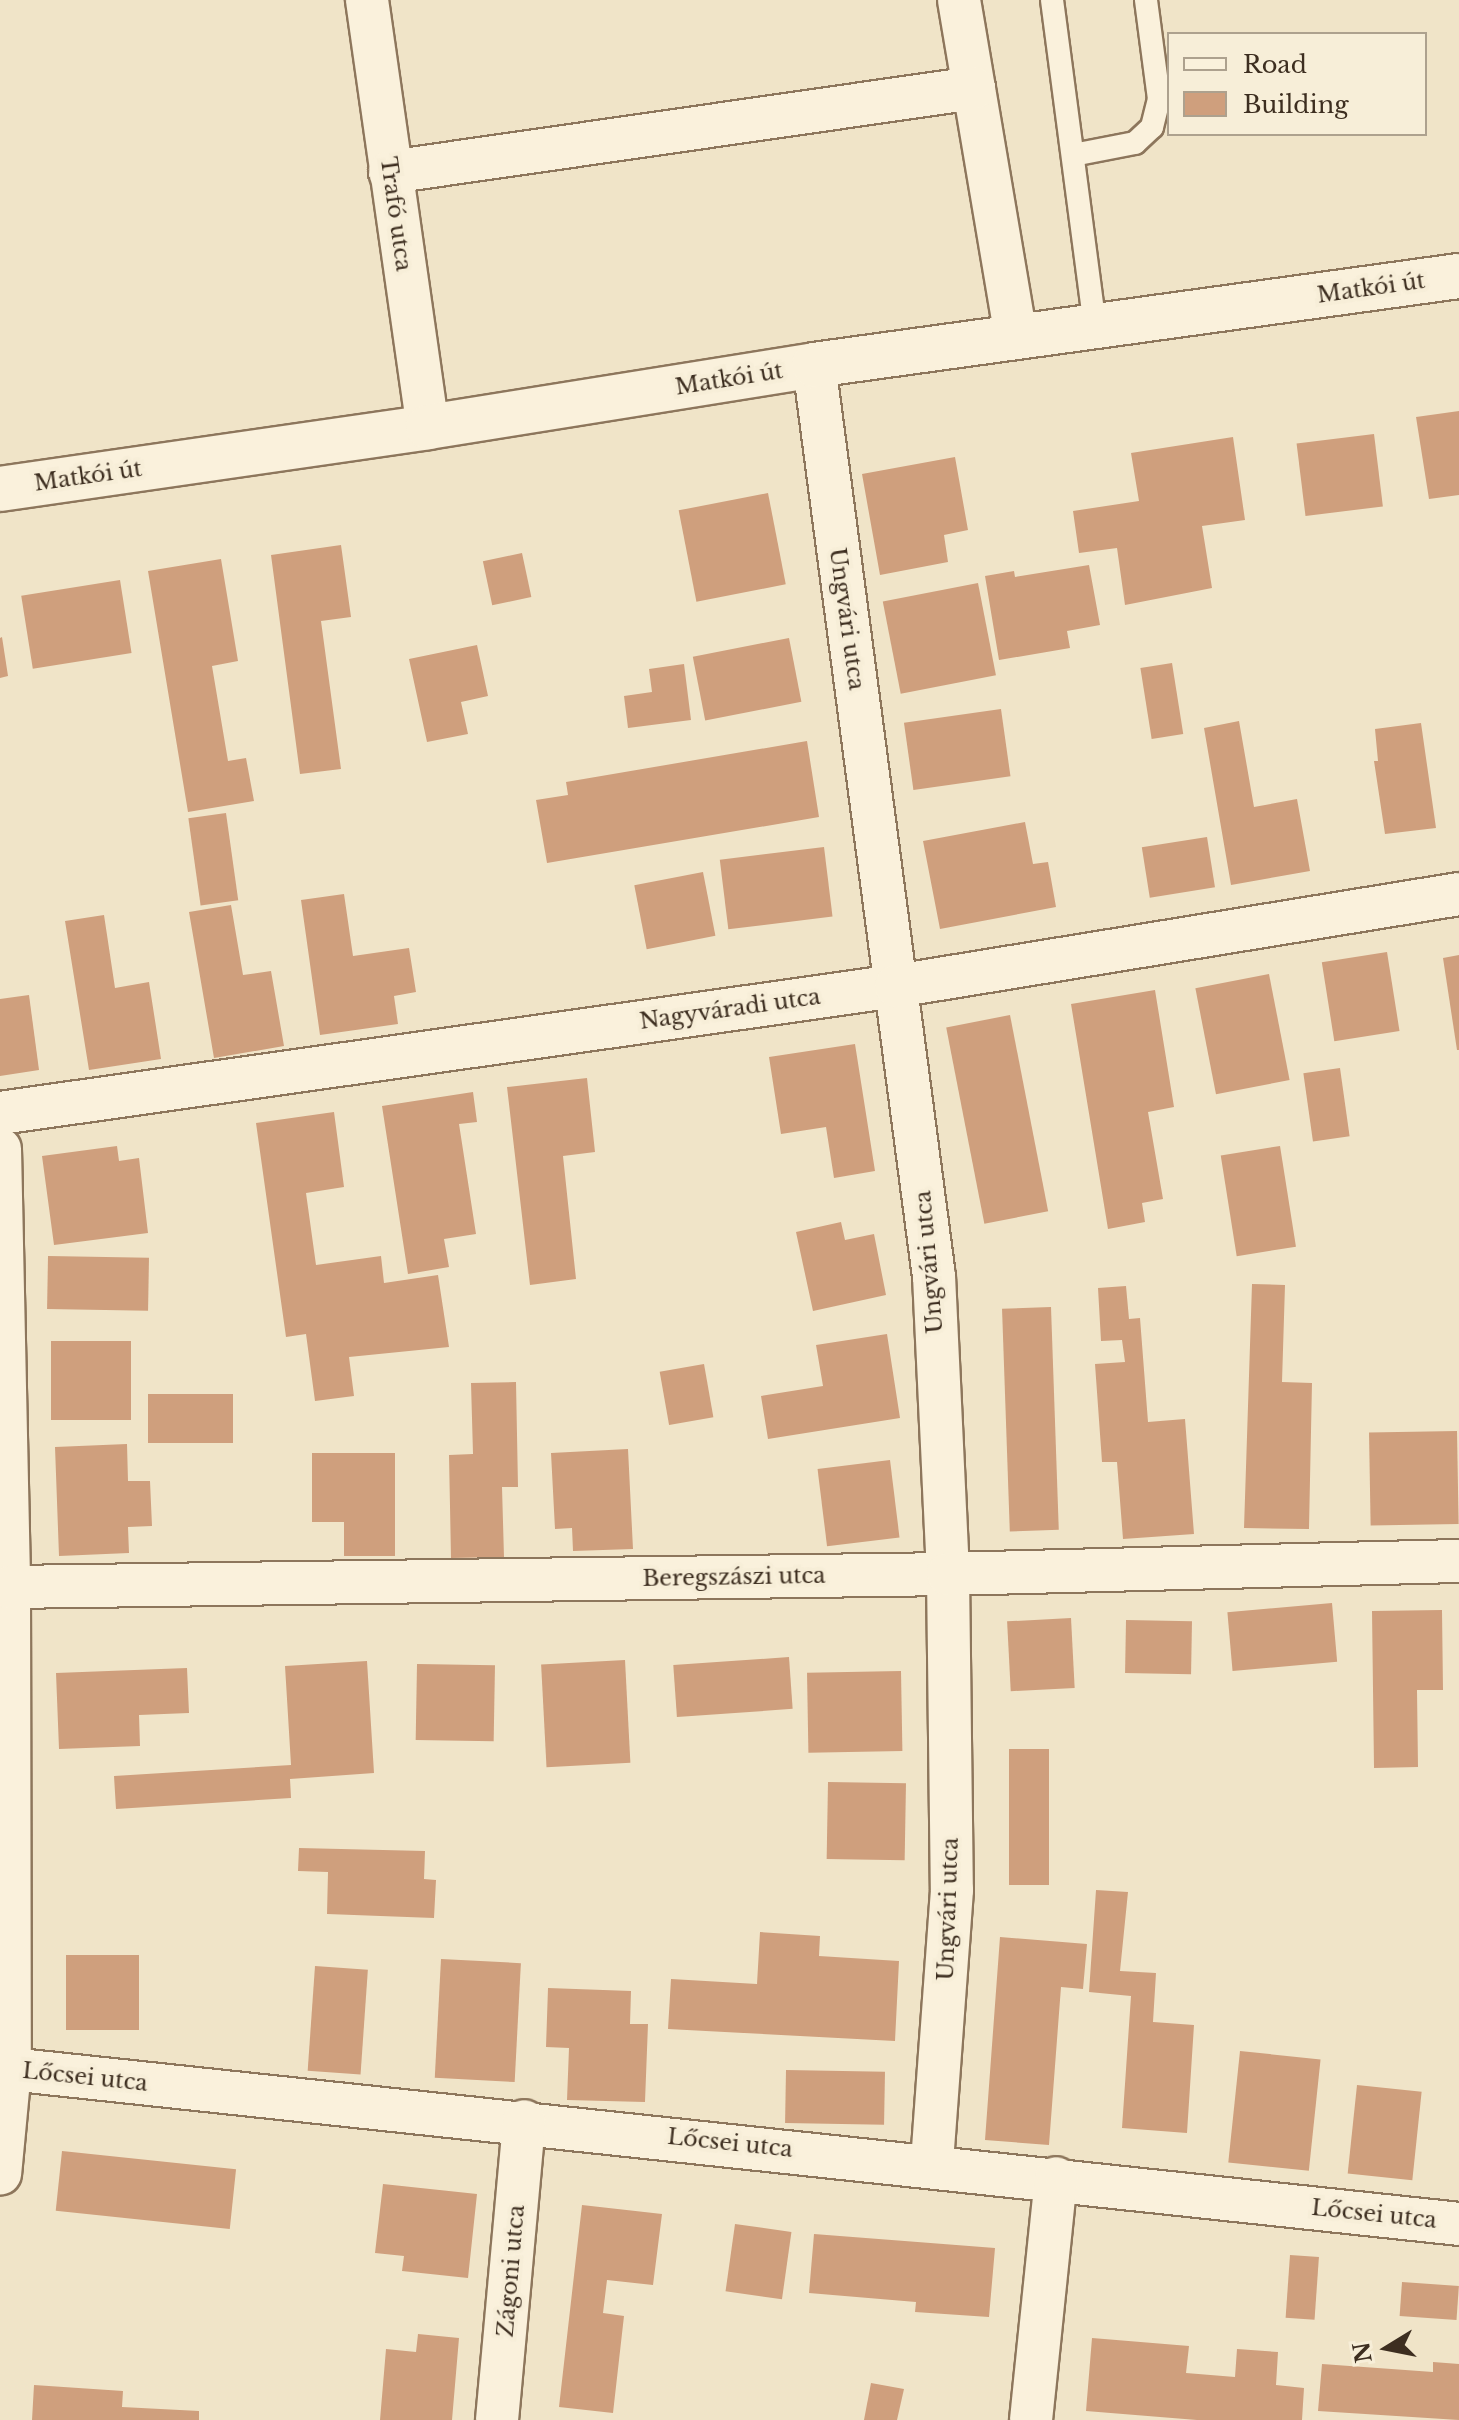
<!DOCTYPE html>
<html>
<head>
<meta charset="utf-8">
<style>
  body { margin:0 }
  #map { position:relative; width:1459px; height:2420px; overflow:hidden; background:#f0e4c8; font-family:"Libre Baskerville",serif }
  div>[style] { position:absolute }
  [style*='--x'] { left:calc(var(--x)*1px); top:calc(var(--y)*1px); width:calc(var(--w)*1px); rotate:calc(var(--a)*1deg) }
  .building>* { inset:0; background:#cf9f7d; transform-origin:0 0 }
  .roads { filter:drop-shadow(2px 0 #8d765c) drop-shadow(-2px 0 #8d765c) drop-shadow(0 2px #8d765c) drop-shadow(0 -2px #8d765c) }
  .service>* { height:22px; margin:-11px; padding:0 11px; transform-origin:11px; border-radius:11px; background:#faf1dc }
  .minor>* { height:42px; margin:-21px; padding:0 21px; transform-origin:21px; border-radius:21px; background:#faf1dc }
  .tertiary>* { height:44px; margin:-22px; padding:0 22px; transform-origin:22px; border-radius:22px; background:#faf1dc }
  span { translate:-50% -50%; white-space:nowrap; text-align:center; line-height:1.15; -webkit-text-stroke:8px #f7eed8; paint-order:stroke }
  .street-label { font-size:22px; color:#3d2e20 }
  .legend { position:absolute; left:1167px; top:32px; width:260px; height:104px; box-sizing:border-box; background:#f7eed8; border:2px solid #ada18e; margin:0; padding:10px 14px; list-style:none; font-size:24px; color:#3d2e20 }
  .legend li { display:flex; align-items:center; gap:16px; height:40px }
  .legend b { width:40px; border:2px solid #ada18e }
  .north { position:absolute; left:1347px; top:2308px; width:80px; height:80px; -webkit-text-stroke:6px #f7eed8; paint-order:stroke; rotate:260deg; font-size:22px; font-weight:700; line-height:32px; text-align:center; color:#3d2e20 }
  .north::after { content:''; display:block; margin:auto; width:28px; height:36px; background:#3d2e20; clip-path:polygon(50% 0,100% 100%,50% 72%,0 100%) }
</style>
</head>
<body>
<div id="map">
  <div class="building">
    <div style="clip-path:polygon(1459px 411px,1459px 495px,1429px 499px,1416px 417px)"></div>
    <div style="left:1374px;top:434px;width:73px;height:78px;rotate:83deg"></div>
    <div style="clip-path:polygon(1233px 437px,1245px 520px,1202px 526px,1212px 588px,1125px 605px,1117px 548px,1079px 553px,1073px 511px,1139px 501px,1131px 453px)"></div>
    <div style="clip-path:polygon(955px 457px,968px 530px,944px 535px,948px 562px,880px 575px,862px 474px)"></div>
    <div style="left:768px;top:493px;width:93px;height:91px;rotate:79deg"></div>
    <div style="clip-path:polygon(341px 545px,351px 617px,321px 621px,341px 769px,300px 774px,271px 555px)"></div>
    <div style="left:522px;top:553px;width:45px;height:40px;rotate:78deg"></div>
    <div style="clip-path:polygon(221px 559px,238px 661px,212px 666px,228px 761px,246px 758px,254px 801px,188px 812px,148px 571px)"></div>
    <div style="clip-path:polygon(1089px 565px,1100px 625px,1067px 631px,1070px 648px,999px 660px,985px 576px,1014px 571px,1015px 577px)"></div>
    <div style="left:120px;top:580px;width:74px;height:100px;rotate:81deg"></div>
    <div style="left:978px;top:583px;width:94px;height:97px;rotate:79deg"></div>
    <div style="clip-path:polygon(2px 637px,8px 676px,0 678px,0 638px)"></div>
    <div style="left:789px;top:638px;width:65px;height:98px;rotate:79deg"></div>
    <div style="clip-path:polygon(477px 645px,488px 696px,461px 702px,468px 734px,427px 742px,409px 659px)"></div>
    <div style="left:1172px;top:663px;width:72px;height:32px;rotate:81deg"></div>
    <div style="clip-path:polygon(684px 664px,691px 720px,628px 728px,624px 696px,652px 692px,649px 669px)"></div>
    <div style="left:1001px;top:709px;width:68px;height:98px;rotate:82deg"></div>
    <div style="clip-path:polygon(1239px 721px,1254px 807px,1297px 799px,1310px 871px,1231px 885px,1204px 728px)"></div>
    <div style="clip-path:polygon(1421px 723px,1436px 828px,1385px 834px,1374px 761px,1378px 761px,1375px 729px)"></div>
    <div style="clip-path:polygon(807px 741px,819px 817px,547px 863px,536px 800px,568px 795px,566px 782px)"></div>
    <div style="left:226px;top:813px;width:88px;height:38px;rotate:82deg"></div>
    <div style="clip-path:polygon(1025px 822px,1033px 864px,1048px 862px,1056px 907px,940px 929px,923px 841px)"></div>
    <div style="left:1207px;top:837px;width:51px;height:66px;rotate:81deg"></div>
    <div style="left:824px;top:847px;width:70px;height:105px;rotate:83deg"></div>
    <div style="left:703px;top:872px;width:65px;height:70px;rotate:79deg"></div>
    <div style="clip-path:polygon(344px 894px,353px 956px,409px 948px,416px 992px,394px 996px,398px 1024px,320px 1035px,301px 900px)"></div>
    <div style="clip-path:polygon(231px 905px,243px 975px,271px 971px,284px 1046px,214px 1058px,189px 912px)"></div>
    <div style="clip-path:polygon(104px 915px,115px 988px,149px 982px,161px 1059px,89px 1070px,65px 921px)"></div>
    <div style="left:1387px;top:952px;width:80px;height:66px;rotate:81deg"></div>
    <div style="clip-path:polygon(1459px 955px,1459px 1050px,1457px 1050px,1443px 958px)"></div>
    <div style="left:1269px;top:974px;width:108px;height:75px;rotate:79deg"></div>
    <div style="clip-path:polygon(1155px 990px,1174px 1107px,1148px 1112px,1163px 1199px,1142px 1203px,1145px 1222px,1108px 1229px,1071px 1004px)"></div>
    <div style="clip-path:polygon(29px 995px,39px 1070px,0 1076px,0 999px)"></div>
    <div style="left:1010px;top:1015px;width:200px;height:65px;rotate:79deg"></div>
    <div style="clip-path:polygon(855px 1044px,875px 1171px,834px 1178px,826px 1127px,781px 1134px,769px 1057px)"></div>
    <div style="left:1340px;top:1068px;width:69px;height:37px;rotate:82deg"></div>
    <div style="clip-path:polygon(587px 1078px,595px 1152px,563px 1156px,576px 1279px,530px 1285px,507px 1087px)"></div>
    <div style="clip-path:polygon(473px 1092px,477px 1122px,459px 1124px,476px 1234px,444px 1239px,449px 1267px,408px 1274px,382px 1106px)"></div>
    <div style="clip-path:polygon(334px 1112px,344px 1187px,306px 1193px,316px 1265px,381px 1256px,384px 1283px,438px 1275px,449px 1347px,349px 1357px,354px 1396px,315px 1401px,306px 1334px,286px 1337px,256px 1123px)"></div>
    <div style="clip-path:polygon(117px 1146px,119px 1161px,139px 1158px,148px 1233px,54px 1245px,42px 1156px)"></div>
    <div style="left:1280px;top:1146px;width:102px;height:60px;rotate:81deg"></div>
    <div style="clip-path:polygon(841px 1222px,845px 1240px,874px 1234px,886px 1295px,813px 1311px,796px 1232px)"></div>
    <div style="left:48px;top:1256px;width:101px;height:53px;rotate:1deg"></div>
    <div style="clip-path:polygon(1252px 1284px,1285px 1285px,1282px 1382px,1312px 1383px,1309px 1529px,1244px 1528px)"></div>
    <div style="clip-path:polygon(1126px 1286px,1129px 1319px,1140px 1318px,1148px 1422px,1185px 1419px,1194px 1534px,1123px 1539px,1117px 1462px,1102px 1462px,1095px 1364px,1125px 1362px,1122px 1340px,1101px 1341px,1098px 1288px)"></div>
    <div style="left:1051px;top:1307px;width:223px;height:49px;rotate:88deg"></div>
    <div style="clip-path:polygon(887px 1334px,900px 1418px,768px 1439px,761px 1396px,823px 1386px,816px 1345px)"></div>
    <div style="left:131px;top:1341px;width:79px;height:80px;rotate:90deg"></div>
    <div style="left:704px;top:1364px;width:54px;height:45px;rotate:80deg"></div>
    <div style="clip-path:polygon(516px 1382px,518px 1487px,502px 1487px,504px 1557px,451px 1558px,449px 1455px,473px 1454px,471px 1383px)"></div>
    <div style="left:233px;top:1394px;width:49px;height:85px;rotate:90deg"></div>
    <div style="left:1457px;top:1431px;width:93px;height:88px;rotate:89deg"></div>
    <div style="clip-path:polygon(127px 1444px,128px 1481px,150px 1481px,152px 1526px,128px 1527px,129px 1553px,59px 1556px,55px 1447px)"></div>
    <div style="clip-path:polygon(628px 1449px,633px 1549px,573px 1551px,572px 1528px,555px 1529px,551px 1453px)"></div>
    <div style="clip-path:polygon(312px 1453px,395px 1453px,395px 1556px,344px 1556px,344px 1522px,312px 1522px)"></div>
    <div style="left:890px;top:1460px;width:78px;height:73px;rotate:83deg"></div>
    <div style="left:1332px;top:1603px;width:59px;height:105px;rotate:85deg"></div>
    <div style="clip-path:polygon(1442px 1610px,1443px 1690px,1417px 1690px,1418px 1767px,1374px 1768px,1372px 1611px)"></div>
    <div style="left:1071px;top:1618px;width:70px;height:64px;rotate:87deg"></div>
    <div style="left:1126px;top:1620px;width:66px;height:53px;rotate:1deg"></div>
    <div style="left:789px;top:1657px;width:52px;height:116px;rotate:86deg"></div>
    <div style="left:625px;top:1660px;width:103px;height:84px;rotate:87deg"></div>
    <div style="clip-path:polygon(367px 1661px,374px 1773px,290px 1779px,291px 1798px,116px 1809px,114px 1776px,291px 1765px,285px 1666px)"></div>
    <div style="left:417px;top:1664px;width:78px;height:76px;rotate:1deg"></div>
    <div style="clip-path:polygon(187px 1668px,189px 1713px,139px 1715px,140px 1746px,59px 1749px,56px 1673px)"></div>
    <div style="left:901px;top:1671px;width:80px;height:94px;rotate:89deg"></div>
    <div style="left:1049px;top:1749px;width:136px;height:40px;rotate:90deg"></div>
    <div style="left:828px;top:1782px;width:78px;height:77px;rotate:1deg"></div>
    <div style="clip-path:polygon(299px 1848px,425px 1851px,424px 1879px,436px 1880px,434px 1918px,327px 1914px,328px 1872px,298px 1871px)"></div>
    <div style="clip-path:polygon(1096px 1890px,1128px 1892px,1120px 1971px,1156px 1973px,1153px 2022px,1194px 2025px,1187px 2133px,1122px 2128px,1131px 1996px,1089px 1992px)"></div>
    <div style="clip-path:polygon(760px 1932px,820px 1936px,819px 1956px,899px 1961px,895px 2041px,668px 2029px,671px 1979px,757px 1984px)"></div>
    <div style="clip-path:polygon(1000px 1937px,1087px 1944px,1083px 1989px,1061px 1987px,1049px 2145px,985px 2140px)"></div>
    <div style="left:66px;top:1955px;width:73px;height:75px"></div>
    <div style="left:441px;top:1959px;width:80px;height:119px;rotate:3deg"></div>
    <div style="left:315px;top:1966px;width:53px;height:105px;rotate:4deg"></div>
    <div style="clip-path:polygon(548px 1988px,631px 1991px,630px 2024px,648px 2024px,645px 2102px,567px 2100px,569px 2048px,546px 2047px)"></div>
    <div style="left:1240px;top:2051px;width:81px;height:112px;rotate:6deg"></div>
    <div style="left:786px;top:2070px;width:99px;height:53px;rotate:1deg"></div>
    <div style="left:1357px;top:2085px;width:65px;height:89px;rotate:6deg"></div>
    <div style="left:62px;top:2151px;width:175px;height:60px;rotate:6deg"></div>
    <div style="clip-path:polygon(383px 2184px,477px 2194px,468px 2278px,402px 2271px,404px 2256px,375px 2253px)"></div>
    <div style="clip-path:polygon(582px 2205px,662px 2214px,653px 2285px,607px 2280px,603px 2313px,624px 2316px,613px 2413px,559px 2407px)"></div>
    <div style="left:735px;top:2224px;width:57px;height:68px;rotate:8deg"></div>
    <div style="clip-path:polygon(814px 2234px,995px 2248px,989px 2317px,915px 2312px,916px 2302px,809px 2293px)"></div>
    <div style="left:1290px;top:2255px;width:29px;height:63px;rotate:4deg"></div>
    <div style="left:1402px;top:2282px;width:57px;height:34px;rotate:4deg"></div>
    <div style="clip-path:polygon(418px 2334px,459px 2338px,452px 2420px,380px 2420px,386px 2349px,416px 2352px)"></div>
    <div style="clip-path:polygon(1092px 2338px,1189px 2346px,1186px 2373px,1235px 2377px,1237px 2349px,1278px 2352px,1276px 2385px,1304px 2388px,1302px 2420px,1197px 2420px,1086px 2411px)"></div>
    <div style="clip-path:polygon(1433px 2362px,1459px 2364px,1459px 2420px,1318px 2411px,1322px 2364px,1433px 2372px)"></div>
    <div style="clip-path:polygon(871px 2383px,904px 2389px,897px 2420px,864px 2420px)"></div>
    <div style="clip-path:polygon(34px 2385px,123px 2391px,122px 2407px,199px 2411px,199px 2420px,32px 2420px)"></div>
  </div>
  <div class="roads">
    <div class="service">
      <div style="--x:1052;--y:0;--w:328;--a:82.5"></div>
      <div style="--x:1073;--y:155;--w:63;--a:-11"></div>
      <div style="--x:1135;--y:143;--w:23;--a:-43"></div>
      <div style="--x:1152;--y:127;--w:29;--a:-76"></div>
      <div style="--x:1159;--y:99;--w:100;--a:-97.5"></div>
    </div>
    <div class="minor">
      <div style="--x:367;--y:0;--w:431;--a:81.9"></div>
      <div style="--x:959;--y:0;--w:342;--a:80.4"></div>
      <div style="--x:390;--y:172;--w:590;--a:-8.19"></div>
      <div style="--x:814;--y:365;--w:919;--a:82.5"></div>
      <div style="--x:934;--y:1276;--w:298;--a:87.3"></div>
      <div style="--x:948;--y:1574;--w:316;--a:89.3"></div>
      <div style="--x:952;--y:1890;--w:276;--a:94.2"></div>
      <div style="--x:0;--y:1113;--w:905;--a:-8.07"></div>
      <div style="--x:896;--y:986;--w:570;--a:-9.28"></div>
      <div style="--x:0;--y:1149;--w:438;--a:88.8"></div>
      <div style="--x:9;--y:1587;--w:482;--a:89.9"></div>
      <div style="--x:10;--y:2069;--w:105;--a:95.4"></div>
      <div style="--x:9;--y:1587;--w:939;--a:-0.79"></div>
      <div style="--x:948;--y:1574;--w:511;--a:-1.46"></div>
      <div style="--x:0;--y:2068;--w:1467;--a:6.1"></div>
      <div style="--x:497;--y:2420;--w:300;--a:-84.8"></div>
      <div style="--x:1031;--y:2420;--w:243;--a:-84.1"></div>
    </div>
    <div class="tertiary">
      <div style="--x:0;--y:489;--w:432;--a:-8.2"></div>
      <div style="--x:428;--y:427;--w:391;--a:-9.1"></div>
      <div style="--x:814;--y:365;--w:651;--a:-7.86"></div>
    </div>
  </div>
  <div class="street-label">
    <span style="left:396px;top:214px;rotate:82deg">Trafó utca</span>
    <span style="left:1371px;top:288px;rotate:-8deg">Matkói út</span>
    <span style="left:729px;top:379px;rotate:-9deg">Matkói út</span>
    <span style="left:88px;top:476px;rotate:-8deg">Matkói út</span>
    <span style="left:847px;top:619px;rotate:82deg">Ungvári utca</span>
    <span style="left:730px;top:1009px;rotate:-8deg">Nagyváradi utca</span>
    <span style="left:929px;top:1262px;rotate:-95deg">Ungvári utca</span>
    <span style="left:734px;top:1577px;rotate:-1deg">Beregszászi utca</span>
    <span style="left:948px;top:1909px;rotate:-88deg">Ungvári utca</span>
    <span style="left:85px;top:2077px;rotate:6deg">Lőcsei utca</span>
    <span style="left:730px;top:2143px;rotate:6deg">Lőcsei utca</span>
    <span style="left:1374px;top:2214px;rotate:6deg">Lőcsei utca</span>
    <span style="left:511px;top:2271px;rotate:-85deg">Zágoni utca</span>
  </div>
  <ul class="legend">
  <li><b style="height:10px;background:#faf1dc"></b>Road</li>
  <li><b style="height:22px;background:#cf9f7d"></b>Building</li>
  </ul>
  <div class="north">N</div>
</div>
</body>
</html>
